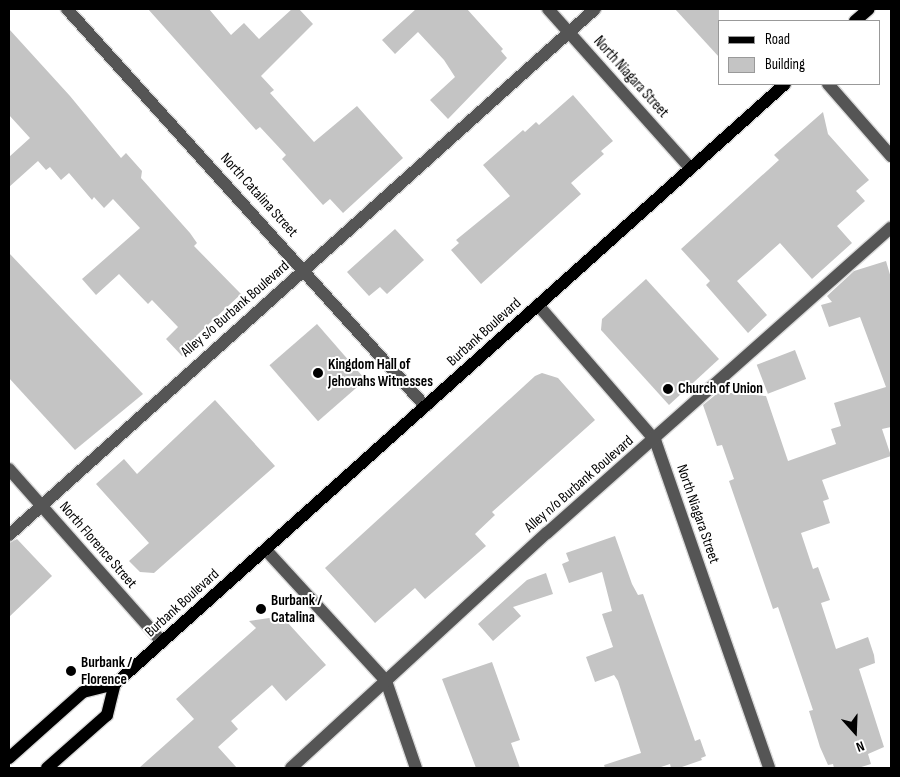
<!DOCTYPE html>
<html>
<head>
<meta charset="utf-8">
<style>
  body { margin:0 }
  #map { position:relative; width:900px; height:777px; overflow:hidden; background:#fff; font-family:"Sofia Sans Condensed",sans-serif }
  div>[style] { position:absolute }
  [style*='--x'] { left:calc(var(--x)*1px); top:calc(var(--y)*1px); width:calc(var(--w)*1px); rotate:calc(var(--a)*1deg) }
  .building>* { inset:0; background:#c4c4c4; transform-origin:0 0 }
  .roads { filter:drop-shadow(1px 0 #dbdbdb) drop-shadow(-1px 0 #dbdbdb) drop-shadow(0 1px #dbdbdb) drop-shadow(0 -1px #dbdbdb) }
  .minor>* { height:12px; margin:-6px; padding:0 6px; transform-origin:6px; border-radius:6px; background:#555 }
  .major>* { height:12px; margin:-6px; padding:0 6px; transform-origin:6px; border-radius:6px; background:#000 }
  .dots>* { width:14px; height:14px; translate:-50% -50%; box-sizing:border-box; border:2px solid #fff; border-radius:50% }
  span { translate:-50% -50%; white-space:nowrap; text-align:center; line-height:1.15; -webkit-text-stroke:4px #fff; paint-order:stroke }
  .street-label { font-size:15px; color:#000 }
  .poi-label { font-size:15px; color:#000; font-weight:700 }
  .left { translate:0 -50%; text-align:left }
  .frame { position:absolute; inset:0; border:10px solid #000; pointer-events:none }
  .legend { position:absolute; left:718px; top:20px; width:162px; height:65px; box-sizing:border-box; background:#fff; border:1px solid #999; margin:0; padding:6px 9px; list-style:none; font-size:15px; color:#000 }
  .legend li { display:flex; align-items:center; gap:10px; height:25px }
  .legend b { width:25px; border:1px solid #999 }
  .north { position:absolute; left:830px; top:707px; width:50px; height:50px; -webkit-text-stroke:4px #fff; paint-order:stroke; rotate:160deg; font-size:14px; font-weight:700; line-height:20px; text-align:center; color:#000 }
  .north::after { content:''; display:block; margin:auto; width:18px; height:22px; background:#000; clip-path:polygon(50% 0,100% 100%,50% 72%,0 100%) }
</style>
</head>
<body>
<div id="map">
  <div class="building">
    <div style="clip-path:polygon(148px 9px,209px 9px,231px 35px,244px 23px,259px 39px,292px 9px,299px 9px,313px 24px,261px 76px,274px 90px,270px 93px,314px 142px,357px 106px,403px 158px,343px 213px,330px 199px,323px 205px,282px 159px,286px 155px,260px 127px,256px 130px)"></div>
    <div style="clip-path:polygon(416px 9px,467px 9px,503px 49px,501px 51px,507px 58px,448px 119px,430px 100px,455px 77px,444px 60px,418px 32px,395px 54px,382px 40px)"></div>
    <div style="clip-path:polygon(675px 9px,719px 9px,719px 57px)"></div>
    <div style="clip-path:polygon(9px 29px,70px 96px,121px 158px,126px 153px,142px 171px,141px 178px,190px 233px,197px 243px,194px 246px,241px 294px,196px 336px,200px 340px,182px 356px,166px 339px,178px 327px,152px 300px,148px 304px,119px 274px,96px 295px,82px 279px,140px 228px,113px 199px,104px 208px,94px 197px,92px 200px,69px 173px,61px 180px,50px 167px,46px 170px,38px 161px,9px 187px,9px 157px,30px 138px,9px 115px)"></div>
    <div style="clip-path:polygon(573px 95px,613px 141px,601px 151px,604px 154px,571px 183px,581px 194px,481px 284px,451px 250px,459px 243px,456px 240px,510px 196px,483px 165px,523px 130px,525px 132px,536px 122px,539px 125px)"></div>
    <div style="clip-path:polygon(823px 112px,828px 134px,869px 180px,856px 191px,865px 201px,837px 226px,852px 243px,812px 279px,780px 243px,737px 281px,767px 315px,748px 333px,706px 285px,710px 281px,681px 249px,779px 160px,774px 155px)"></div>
    <div style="clip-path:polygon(395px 229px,424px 260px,387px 294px,380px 287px,369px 296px,347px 272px)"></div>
    <div style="clip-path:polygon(9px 253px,143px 394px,75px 450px,9px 378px)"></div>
    <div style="clip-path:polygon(886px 261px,891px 278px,891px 427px,882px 429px,891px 456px,822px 480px,829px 499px,823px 501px,830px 523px,801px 533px,813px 569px,818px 567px,830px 600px,821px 603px,836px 649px,868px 637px,874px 655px,875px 663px,859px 669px,884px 747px,868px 754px,871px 764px,858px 768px,834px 768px,833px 764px,828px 765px,820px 747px,809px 711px,813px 710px,778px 607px,773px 609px,729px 481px,734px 479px,722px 445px,717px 446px,703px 405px,719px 392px,766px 396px,788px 461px,836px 444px,831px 429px,841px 426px,834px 403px,886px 387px,860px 317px,829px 327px,821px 305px,832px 302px,827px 296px,854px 271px)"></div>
    <div style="clip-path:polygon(646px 279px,719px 359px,669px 405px,601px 330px,602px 319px)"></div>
    <div style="left:317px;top:324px;width:74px;height:63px;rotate:49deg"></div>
    <div style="left:795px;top:350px;width:31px;height:41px;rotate:69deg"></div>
    <div style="clip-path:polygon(542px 373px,558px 378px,595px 420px,492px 512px,495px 515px,475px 534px,486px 546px,425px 599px,415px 588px,375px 623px,325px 568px,535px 376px)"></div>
    <div style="clip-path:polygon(215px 400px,275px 466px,154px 573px,140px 572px,129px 561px,149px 543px,96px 484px,124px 459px,137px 474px)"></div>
    <div style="clip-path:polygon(615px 536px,632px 584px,638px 595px,643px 594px,695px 741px,700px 739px,706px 756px,701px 758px,702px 760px,679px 768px,671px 768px,670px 764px,658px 768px,605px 768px,604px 765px,641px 753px,618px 681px,614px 675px,595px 682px,586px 657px,613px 647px,602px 614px,612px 611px,602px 572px,569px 583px,562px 564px,569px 561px,566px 553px)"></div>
    <div style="clip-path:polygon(17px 539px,52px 576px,9px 617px,9px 543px)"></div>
    <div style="clip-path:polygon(546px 573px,553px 594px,513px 607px,521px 616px,493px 641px,478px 624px,527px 580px)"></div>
    <div style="clip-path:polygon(276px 617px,288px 623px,326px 665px,286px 701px,272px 685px,231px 721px,238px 729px,218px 747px,237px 768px,139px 768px,194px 719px,176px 699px,256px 628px,249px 621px)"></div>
    <div style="clip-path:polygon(492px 662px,520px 740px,511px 743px,520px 768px,476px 768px,442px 679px)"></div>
  </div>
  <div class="roads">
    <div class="minor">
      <div style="--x:67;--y:9;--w:535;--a:47.96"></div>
      <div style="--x:548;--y:9;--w:213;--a:48.2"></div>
      <div style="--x:828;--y:84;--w:96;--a:48.8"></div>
      <div style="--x:538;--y:305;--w:179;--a:49.1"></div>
      <div style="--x:655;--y:440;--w:347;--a:70.8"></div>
      <div style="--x:9;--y:469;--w:231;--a:48.5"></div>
      <div style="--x:9;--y:535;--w:787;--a:-41.91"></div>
      <div style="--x:266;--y:550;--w:178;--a:47.5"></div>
      <div style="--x:386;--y:681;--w:92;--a:71"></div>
      <div style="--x:291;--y:768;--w:348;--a:-42.6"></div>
      <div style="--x:547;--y:533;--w:460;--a:-41.6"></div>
    </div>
    <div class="major">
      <div style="--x:855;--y:21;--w:18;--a:-41"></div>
      <div style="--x:9;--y:758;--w:99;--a:-41.7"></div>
      <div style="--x:83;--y:692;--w:33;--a:-14"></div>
      <div style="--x:115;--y:684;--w:899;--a:-41.85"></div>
      <div style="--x:47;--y:768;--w:80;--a:-41.5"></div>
      <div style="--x:107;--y:715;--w:32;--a:-76"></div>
    </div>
  </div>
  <div class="dots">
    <div style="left:318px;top:373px;background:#000"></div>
    <div style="left:668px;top:389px;background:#000"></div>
    <div style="left:261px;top:609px;background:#000"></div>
    <div style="left:71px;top:671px;background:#000"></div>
  </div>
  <div class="street-label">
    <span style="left:631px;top:77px;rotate:48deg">North Niagara Street</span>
    <span style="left:259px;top:195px;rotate:48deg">North Catalina Street</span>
    <span style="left:235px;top:309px;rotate:-41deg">Alley s/o Burbank Boulevard</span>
    <span style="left:484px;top:332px;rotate:-42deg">Burbank Boulevard</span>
    <span style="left:579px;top:484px;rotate:-41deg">Alley n/o Burbank Boulevard</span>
    <span style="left:698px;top:514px;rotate:71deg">North Niagara Street</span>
    <span style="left:98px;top:545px;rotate:49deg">North Florence Street</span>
    <span style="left:182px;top:603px;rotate:-42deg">Burbank Boulevard</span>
  </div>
  <div class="poi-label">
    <span class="left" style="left:328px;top:373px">Kingdom Hall of<br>Jehovahs Witnesses</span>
    <span class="left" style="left:678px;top:389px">Church of Union</span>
    <span class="left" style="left:271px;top:609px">Burbank /<br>Catalina</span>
    <span class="left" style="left:81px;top:671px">Burbank /<br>Florence</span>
  </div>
  <div class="frame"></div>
  <ul class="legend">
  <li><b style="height:6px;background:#000"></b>Road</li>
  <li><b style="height:14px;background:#c4c4c4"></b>Building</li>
  </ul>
  <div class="north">N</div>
</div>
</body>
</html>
